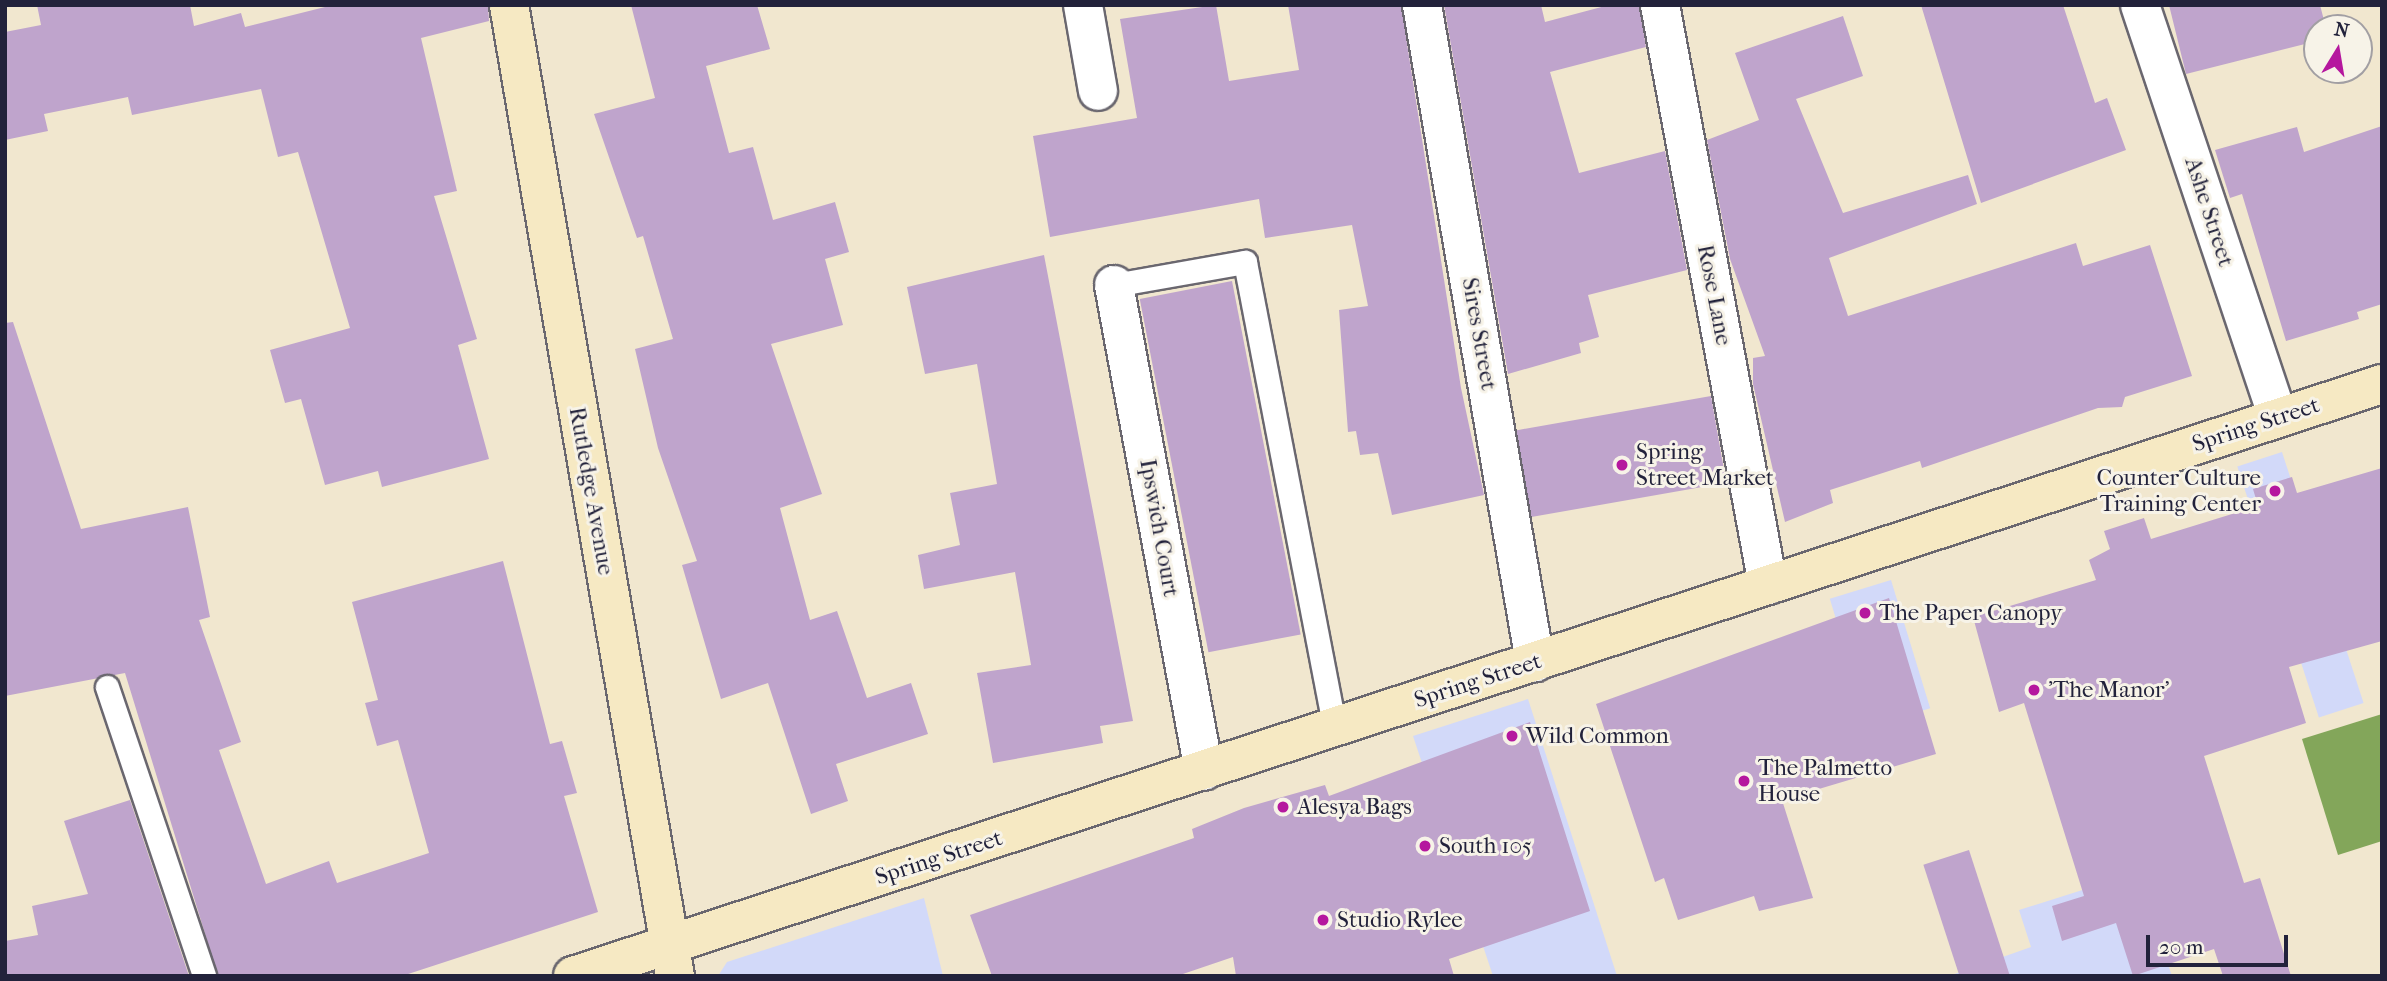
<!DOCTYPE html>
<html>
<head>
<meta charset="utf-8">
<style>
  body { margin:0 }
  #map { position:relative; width:2387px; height:981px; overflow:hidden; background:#f1e7cf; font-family:"IM FELL French Canon",serif }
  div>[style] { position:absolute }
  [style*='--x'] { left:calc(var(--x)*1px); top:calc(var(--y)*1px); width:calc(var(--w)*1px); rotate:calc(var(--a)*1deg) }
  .built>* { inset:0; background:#d2d9f9; transform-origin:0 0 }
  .forest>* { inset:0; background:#83a65a }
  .building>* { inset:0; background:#bfa4cc; transform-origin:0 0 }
  .roads { filter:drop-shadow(2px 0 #6a676f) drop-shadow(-2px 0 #6a676f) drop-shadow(0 2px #6a676f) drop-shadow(0 -2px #6a676f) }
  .lane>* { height:23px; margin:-11.5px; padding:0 11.5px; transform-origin:11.5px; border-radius:11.5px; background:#fff }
  .street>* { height:38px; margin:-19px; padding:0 19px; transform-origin:19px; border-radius:19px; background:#fff }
  .secondary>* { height:38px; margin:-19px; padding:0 19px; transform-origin:19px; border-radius:19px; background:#f6e9c3 }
  .dots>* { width:19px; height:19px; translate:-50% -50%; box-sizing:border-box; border:4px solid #f7f3e8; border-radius:50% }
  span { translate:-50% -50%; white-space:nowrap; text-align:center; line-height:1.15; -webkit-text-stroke:6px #f7f3e8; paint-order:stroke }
  .street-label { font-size:23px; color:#22223b }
  .poi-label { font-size:23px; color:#22223b }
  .left { translate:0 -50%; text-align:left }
  .right { translate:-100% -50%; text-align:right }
  .frame { position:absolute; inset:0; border:7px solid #22223b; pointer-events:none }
  .north { position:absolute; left:2303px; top:14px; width:70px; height:70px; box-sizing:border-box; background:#f7f3e8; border:2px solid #a29fa3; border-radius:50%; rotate:11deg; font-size:19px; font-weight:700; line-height:28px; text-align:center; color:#22223b }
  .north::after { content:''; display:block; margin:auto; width:24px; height:32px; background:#b5179e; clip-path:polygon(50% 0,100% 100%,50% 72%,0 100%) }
  .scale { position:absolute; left:2146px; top:935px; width:142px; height:32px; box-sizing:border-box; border:4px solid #22223b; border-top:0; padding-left:9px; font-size:21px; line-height:24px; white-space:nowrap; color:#22223b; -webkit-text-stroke:5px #f7f3e8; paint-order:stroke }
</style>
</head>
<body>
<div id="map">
  <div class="built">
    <div style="left:2282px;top:452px;width:264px;height:47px;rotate:72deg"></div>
    <div style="left:1891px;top:580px;width:134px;height:64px;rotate:73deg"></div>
    <div style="clip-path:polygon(1528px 699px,1617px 976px,1493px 976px,1413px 736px)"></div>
    <div style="clip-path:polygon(2136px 873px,2172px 976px,1949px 976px,2031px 947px,2019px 910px)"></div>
    <div style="clip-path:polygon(924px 898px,943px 976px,718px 976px,727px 962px)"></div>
  </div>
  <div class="forest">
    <div style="clip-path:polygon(2382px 714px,2382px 841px,2338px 855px,2302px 739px)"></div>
  </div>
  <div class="building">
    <div style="clip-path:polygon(37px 5px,190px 5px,194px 26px,241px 13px,245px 27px,333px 5px,488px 5px,489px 21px,421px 38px,457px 191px,434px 196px,477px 339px,458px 345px,489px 459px,382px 487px,378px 471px,325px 485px,301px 399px,285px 403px,270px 350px,350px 328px,298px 152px,278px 157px,261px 89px,132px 115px,128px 97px,44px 114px,48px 131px,5px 140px,5px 32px,41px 25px)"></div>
    <div style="clip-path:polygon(631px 5px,757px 5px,770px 49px,706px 66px,729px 153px,753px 147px,773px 220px,835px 202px,849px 252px,825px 259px,843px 325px,771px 344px,822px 494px,780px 508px,810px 620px,837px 611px,867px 698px,911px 683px,928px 734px,836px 764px,848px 801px,811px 814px,768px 683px,721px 699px,682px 565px,697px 561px,658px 448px,635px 349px,673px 339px,643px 236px,637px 238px,594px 114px,655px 98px)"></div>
    <div style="clip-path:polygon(1216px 5px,1229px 81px,1299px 70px,1288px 5px,1401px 5px,1461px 388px,1484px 495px,1392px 515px,1378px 453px,1360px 455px,1356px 431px,1348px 432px,1339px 310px,1368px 306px,1352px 225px,1265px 238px,1259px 199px,1050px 237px,1033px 136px,1137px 118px,1120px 19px)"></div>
    <div style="clip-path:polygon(1444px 5px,1541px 5px,1545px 22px,1609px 5px,1639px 5px,1646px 47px,1550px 72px,1579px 173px,1665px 151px,1687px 270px,1588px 295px,1599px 337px,1579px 343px,1581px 353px,1508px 374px)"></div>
    <div style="clip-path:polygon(1921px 5px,2063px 5px,2095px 103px,2107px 98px,2126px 150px,1981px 203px)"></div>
    <div style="clip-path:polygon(2169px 5px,2320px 5px,2326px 28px,2317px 28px,2317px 41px,2186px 74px)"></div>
    <div style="clip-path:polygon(1843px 16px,1863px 76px,1796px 99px,1843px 213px,1968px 175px,1977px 204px,1829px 258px,1848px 316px,2076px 243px,2083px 266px,2150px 245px,2192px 376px,2125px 397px,2122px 407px,2098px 408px,1922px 468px,1920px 461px,1830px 490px,1833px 503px,1785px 522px,1753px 384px,1753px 358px,1765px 356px,1730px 259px,1707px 140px,1759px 120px,1735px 53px)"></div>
    <div style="clip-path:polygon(2382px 126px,2382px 304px,2357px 312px,2359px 319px,2286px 341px,2242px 194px,2230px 198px,2215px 150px,2297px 127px,2304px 152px)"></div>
    <div style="clip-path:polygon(1044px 255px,1133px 721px,1100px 726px,1103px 743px,993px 763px,977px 673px,1031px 665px,1015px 572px,924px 589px,918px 555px,960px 545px,950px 493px,997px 484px,977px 364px,925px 374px,907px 287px)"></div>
    <div style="left:1232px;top:281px;width:360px;height:94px;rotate:79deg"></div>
    <div style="clip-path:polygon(13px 322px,81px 529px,188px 507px,210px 617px,199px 620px,241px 742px,219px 750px,266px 884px,329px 861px,337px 883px,429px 853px,398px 740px,377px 746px,365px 703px,378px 700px,352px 602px,503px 561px,550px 744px,562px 741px,577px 793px,564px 796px,598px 912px,402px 976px,218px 976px,125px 673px,5px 696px,5px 323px)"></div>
    <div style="left:1711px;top:396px;width:88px;height:198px;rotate:80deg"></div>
    <div style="clip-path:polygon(2382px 468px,2382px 641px,2289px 667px,2306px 723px,2204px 756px,2244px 883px,2260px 878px,2291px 976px,2223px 976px,2214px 949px,2133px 976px,2116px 923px,2062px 941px,2052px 906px,2084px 896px,2024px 703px,1999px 712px,1973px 617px,2096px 580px,2089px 560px,2110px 549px,2104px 531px,2144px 518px,2151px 539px,2258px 506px,2253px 489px,2292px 477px,2297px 493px)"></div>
    <div style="clip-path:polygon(1889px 598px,1936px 754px,1782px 800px,1813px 898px,1759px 911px,1754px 896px,1678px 920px,1664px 878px,1655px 882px,1596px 704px)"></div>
    <div style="clip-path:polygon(1530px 722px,1590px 911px,1449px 959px,1454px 976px,1236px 976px,1233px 957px,1177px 976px,992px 976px,970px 915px,1194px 838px,1192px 829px,1244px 808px,1325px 785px,1329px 796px)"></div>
    <div style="clip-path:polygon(130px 800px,189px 976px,5px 976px,5px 941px,38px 935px,32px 906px,88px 894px,64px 821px)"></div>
    <div style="left:1969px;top:850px;width:132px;height:48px;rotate:72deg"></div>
  </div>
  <div class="roads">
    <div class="lane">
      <div style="--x:1114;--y:285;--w:133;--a:-10"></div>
      <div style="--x:1245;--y:262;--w:475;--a:79.1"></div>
      <div style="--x:107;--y:687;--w:305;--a:71.4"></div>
    </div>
    <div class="street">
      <div style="--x:1083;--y:5;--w:87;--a:80.1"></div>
      <div style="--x:1422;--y:5;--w:667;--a:80.24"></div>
      <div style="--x:1660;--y:5;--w:590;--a:79.45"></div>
      <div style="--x:2140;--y:5;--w:435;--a:71.5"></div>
      <div style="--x:1114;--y:285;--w:494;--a:79.5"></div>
    </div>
    <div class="secondary">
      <div style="--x:509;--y:5;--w:985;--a:80.3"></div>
      <div style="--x:573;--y:976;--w:1903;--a:-18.12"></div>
    </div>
  </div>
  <div class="dots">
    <div style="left:1622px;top:465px;background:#b5179e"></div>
    <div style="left:2275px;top:491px;background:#b5179e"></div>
    <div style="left:1865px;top:613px;background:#b5179e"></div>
    <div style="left:2034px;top:690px;background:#b5179e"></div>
    <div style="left:1512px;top:736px;background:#b5179e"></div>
    <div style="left:1744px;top:781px;background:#b5179e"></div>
    <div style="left:1283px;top:807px;background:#b5179e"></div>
    <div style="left:1425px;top:846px;background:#b5179e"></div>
    <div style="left:1323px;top:920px;background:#b5179e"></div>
  </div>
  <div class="street-label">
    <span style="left:2209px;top:212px;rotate:72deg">Ashe Street</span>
    <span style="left:1714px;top:295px;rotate:79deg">Rose Lane</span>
    <span style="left:1479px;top:334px;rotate:80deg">Sires Street</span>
    <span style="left:2256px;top:425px;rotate:-18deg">Spring Street</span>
    <span style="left:591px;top:491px;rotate:80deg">Rutledge Avenue</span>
    <span style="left:1159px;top:528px;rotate:80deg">Ipswich Court</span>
    <span style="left:1478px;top:681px;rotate:-18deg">Spring Street</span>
    <span style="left:939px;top:858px;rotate:-18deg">Spring Street</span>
  </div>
  <div class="poi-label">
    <span class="left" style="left:1636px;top:465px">Spring<br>Street Market</span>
    <span class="right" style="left:2261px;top:491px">Counter Culture<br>Training Center</span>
    <span class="left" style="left:1879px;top:613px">The Paper Canopy</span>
    <span class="left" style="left:2048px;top:690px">'The Manor'</span>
    <span class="left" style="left:1526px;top:736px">Wild Common</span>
    <span class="left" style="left:1758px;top:781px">The Palmetto<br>House</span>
    <span class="left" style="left:1297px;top:807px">Alesya Bags</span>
    <span class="left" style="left:1439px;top:846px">South 105</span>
    <span class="left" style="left:1337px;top:920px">Studio Rylee</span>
  </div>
  <div class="frame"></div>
  <div class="north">N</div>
  <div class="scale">20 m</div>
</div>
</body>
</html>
